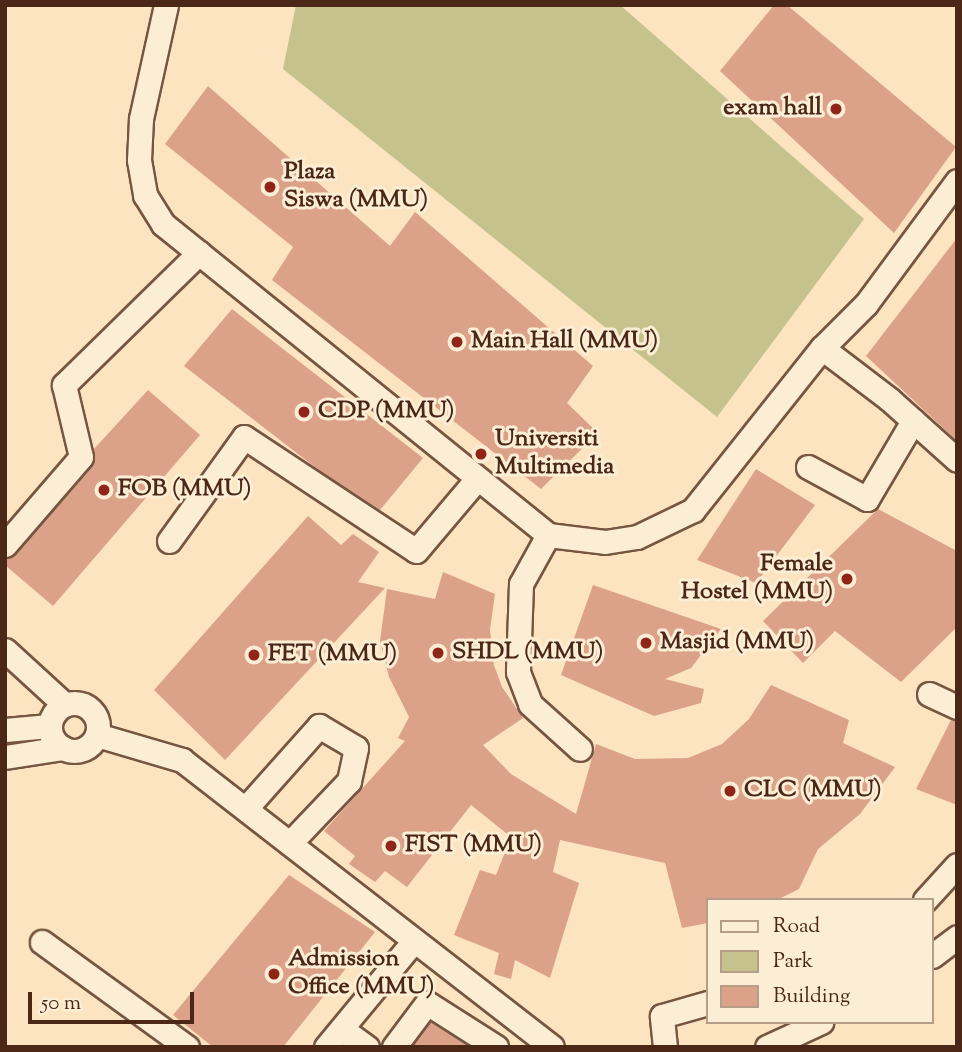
<!DOCTYPE html>
<html>
<head>
<meta charset="utf-8">
<style>
  body { margin:0 }
  #map { position:relative; width:962px; height:1052px; overflow:hidden; background:#fbe4bf; font-family:"Sorts Mill Goudy",serif }
  div>[style] { position:absolute }
  [style*='--x'] { left:calc(var(--x)*1px); top:calc(var(--y)*1px); width:calc(var(--w)*1px); rotate:calc(var(--a)*1deg) }
  .green>* { inset:0; background:#c5c28e }
  .building>* { inset:0; background:#dca289 }
  .roads { filter:drop-shadow(2px 0 #765641) drop-shadow(-2px 0 #765641) drop-shadow(0 2px #765641) drop-shadow(0 -2px #765641) }
  .minor>* { height:23px; margin:-11.5px; padding:0 11.5px; transform-origin:11.5px; border-radius:11.5px; background:#fcedd5 }
  .minor>.ring { margin:-11.5px; padding:0; box-sizing:content-box; background:none; border:23px solid #fcedd5; border-radius:50% }
  .dots>* { width:19px; height:19px; translate:-50% -50%; box-sizing:border-box; border:4px solid #fcedd5; border-radius:50% }
  span { translate:-50% -50%; white-space:nowrap; text-align:center; line-height:1.15; -webkit-text-stroke:6px #fcedd5; paint-order:stroke }
  .poi-label { font-size:24px; color:#4a2717; font-weight:700 }
  .right { translate:-100% -50%; text-align:right }
  .left { translate:0 -50%; text-align:left }
  .frame { position:absolute; inset:0; border:7px solid #4a2717; pointer-events:none }
  .legend { position:absolute; left:706px; top:898px; width:228px; height:126px; box-sizing:border-box; background:#fcedd5; border:2px solid #b59e89; margin:0; padding:9px 12px; list-style:none; font-size:21px; color:#4a2717 }
  .legend li { display:flex; align-items:center; gap:14px; height:35px }
  .legend b { width:35px; border:2px solid #b59e89 }
  .scale { position:absolute; left:28px; top:992px; width:166px; height:32px; box-sizing:border-box; border:4px solid #4a2717; border-top:0; padding-left:9px; font-size:21px; line-height:24px; white-space:nowrap; color:#4a2717; -webkit-text-stroke:5px #fcedd5; paint-order:stroke }
</style>
</head>
<body>
<div id="map">
  <div class="green">
    <div style="clip-path:polygon(296px 5px,620px 5px,864px 219px,717px 417px,283px 69px)"></div>
  </div>
  <div class="building">
    <div style="clip-path:polygon(774px 5px,787px 5px,956px 147px,894px 233px,720px 71px)"></div>
    <div style="clip-path:polygon(208px 86px,390px 246px,415px 212px,593px 366px,567px 403px,598px 433px,541px 489px,272px 280px,293px 247px,165px 144px)"></div>
    <div style="clip-path:polygon(957px 238px,957px 441px,866px 356px)"></div>
    <div style="clip-path:polygon(232px 309px,423px 458px,380px 510px,320px 471px,184px 366px)"></div>
    <div style="clip-path:polygon(148px 390px,200px 435px,53px 606px,5px 565px,5px 559px,16px 554px,92px 466px,94px 449px)"></div>
    <div style="clip-path:polygon(756px 469px,815px 505px,756px 583px,697px 560px)"></div>
    <div style="clip-path:polygon(878px 509px,957px 551px,957px 627px,901px 682px,835px 631px,803px 663px,763px 621px)"></div>
    <div style="clip-path:polygon(308px 516px,341px 545px,353px 534px,379px 552px,358px 582px,385px 588px,225px 760px,154px 690px)"></div>
    <div style="clip-path:polygon(443px 572px,495px 594px,490px 630px,494px 665px,502px 687px,523px 718px,483px 745px,511px 774px,576px 814px,596px 744px,635px 759px,688px 758px,722px 744px,749px 719px,771px 685px,849px 720px,843px 743px,895px 767px,860px 814px,818px 849px,799px 889px,777px 900px,708px 900px,708px 923px,682px 928px,665px 863px,560px 840px,553px 872px,579px 883px,550px 978px,515px 960px,511px 979px,494px 974px,499px 953px,454px 935px,480px 870px,496px 875px,511px 837px,471px 805px,407px 887px,385px 871px,375px 882px,349px 864px,355px 856px,324px 831px,405px 741px,398px 738px,409px 717px,389px 677px,380px 641px,387px 589px,435px 599px)"></div>
    <div style="clip-path:polygon(593px 585px,721px 629px,691px 668px,665px 679px,704px 689px,701px 703px,654px 716px,561px 675px)"></div>
    <div style="clip-path:polygon(951px 720px,957px 721px,957px 805px,916px 789px)"></div>
    <div style="clip-path:polygon(289px 875px,375px 932px,283px 1047px,213px 1047px,173px 1015px)"></div>
    <div style="clip-path:polygon(430px 1022px,470px 1047px,412px 1047px)"></div>
  </div>
  <div class="roads">
    <div class="minor">
      <div style="--x:166;--y:5;--w:117;--a:102.4"></div>
      <div style="--x:141;--y:119;--w:41;--a:92.8"></div>
      <div style="--x:139;--y:160;--w:36;--a:80"></div>
      <div style="--x:145;--y:195;--w:34;--a:58"></div>
      <div style="--x:163;--y:224;--w:495;--a:38.9"></div>
      <div style="--x:548;--y:535;--w:57;--a:7"></div>
      <div style="--x:605;--y:542;--w:32;--a:-9"></div>
      <div style="--x:637;--y:537;--w:62;--a:-25.7"></div>
      <div style="--x:693;--y:510;--w:207;--a:-51.5"></div>
      <div style="--x:822;--y:348;--w:62;--a:-45"></div>
      <div style="--x:866;--y:304;--w:153;--a:-53.5"></div>
      <div style="--x:822;--y:348;--w:84;--a:37.3"></div>
      <div style="--x:889;--y:399;--w:91;--a:41.9"></div>
      <div style="--x:808;--y:467;--w:67;--a:28.5"></div>
      <div style="--x:867;--y:499;--w:91;--a:-59.5"></div>
      <div style="--x:548;--y:535;--w:56;--a:118.9"></div>
      <div style="--x:521;--y:584;--w:88;--a:92"></div>
      <div style="--x:518;--y:672;--w:34;--a:69"></div>
      <div style="--x:530;--y:704;--w:67;--a:42"></div>
      <div style="--x:169;--y:541;--w:128;--a:-54.2"></div>
      <div style="--x:244;--y:437;--w:206;--a:33.5"></div>
      <div style="--x:416;--y:551;--w:93;--a:-49.8"></div>
      <div style="--x:5;--y:545;--w:116;--a:-49.2"></div>
      <div style="--x:81;--y:457;--w:74;--a:-103.3"></div>
      <div style="--x:64;--y:385;--w:189;--a:-44.4"></div>
      <div style="--x:5;--y:650;--w:80;--a:42.5"></div>
      <div style="--x:929;--y:694;--w:31;--a:25"></div>
      <div class="ring" style="left:50px;top:703px;width:25px;height:25px"></div>
      <div style="--x:5;--y:730;--w:44;--a:-5.2"></div>
      <div style="--x:97;--y:735;--w:89;--a:16.4"></div>
      <div style="--x:182;--y:760;--w:468;--a:37.8"></div>
      <div style="--x:5;--y:757;--w:59;--a:-8.8"></div>
      <div style="--x:246;--y:808;--w:110;--a:-48.3"></div>
      <div style="--x:319;--y:726;--w:43;--a:30.7"></div>
      <div style="--x:356;--y:748;--w:34;--a:102"></div>
      <div style="--x:349;--y:781;--w:86;--a:133.6"></div>
      <div style="--x:925;--y:900;--w:47;--a:-47.6"></div>
      <div style="--x:42;--y:942;--w:179;--a:35.9"></div>
      <div style="--x:932;--y:956;--w:31;--a:-37"></div>
      <div style="--x:342;--y:1029;--w:31;--a:36"></div>
      <div style="--x:326;--y:1047;--w:136;--a:-50.4"></div>
      <div style="--x:394;--y:1047;--w:55;--a:-53.1"></div>
      <div style="--x:427;--y:1003;--w:82;--a:32.5"></div>
      <div style="--x:665;--y:1047;--w:31;--a:-96"></div>
      <div style="--x:662;--y:1016;--w:48;--a:-15.8"></div>
      <div style="--x:767;--y:1047;--w:60;--a:-24.8"></div>
    </div>
  </div>
  <div class="dots">
    <div style="left:836px;top:109px;background:#8f2418"></div>
    <div style="left:270px;top:187px;background:#8f2418"></div>
    <div style="left:457px;top:342px;background:#8f2418"></div>
    <div style="left:304px;top:412px;background:#8f2418"></div>
    <div style="left:481px;top:454px;background:#8f2418"></div>
    <div style="left:104px;top:490px;background:#8f2418"></div>
    <div style="left:847px;top:579px;background:#8f2418"></div>
    <div style="left:646px;top:643px;background:#8f2418"></div>
    <div style="left:438px;top:653px;background:#8f2418"></div>
    <div style="left:254px;top:655px;background:#8f2418"></div>
    <div style="left:730px;top:791px;background:#8f2418"></div>
    <div style="left:391px;top:846px;background:#8f2418"></div>
    <div style="left:274px;top:974px;background:#8f2418"></div>
  </div>
  <div class="poi-label">
    <span class="right" style="left:822px;top:109px">exam hall</span>
    <span class="left" style="left:284px;top:187px">Plaza<br>Siswa (MMU)</span>
    <span class="left" style="left:471px;top:342px">Main Hall (MMU)</span>
    <span class="left" style="left:318px;top:412px">CDP (MMU)</span>
    <span class="left" style="left:495px;top:454px">Universiti<br>Multimedia</span>
    <span class="left" style="left:118px;top:490px">FOB (MMU)</span>
    <span class="right" style="left:833px;top:579px">Female<br>Hostel (MMU)</span>
    <span class="left" style="left:660px;top:643px">Masjid (MMU)</span>
    <span class="left" style="left:452px;top:653px">SHDL (MMU)</span>
    <span class="left" style="left:268px;top:655px">FET (MMU)</span>
    <span class="left" style="left:744px;top:791px">CLC (MMU)</span>
    <span class="left" style="left:405px;top:846px">FIST (MMU)</span>
    <span class="left" style="left:288px;top:974px">Admission<br>Office (MMU)</span>
  </div>
  <div class="frame"></div>
  <ul class="legend">
  <li><b style="height:9px;background:#fcedd5"></b>Road</li>
  <li><b style="height:19px;background:#c5c28e"></b>Park</li>
  <li><b style="height:19px;background:#dca289"></b>Building</li>
  </ul>
  <div class="scale">50 m</div>
</div>
</body>
</html>
